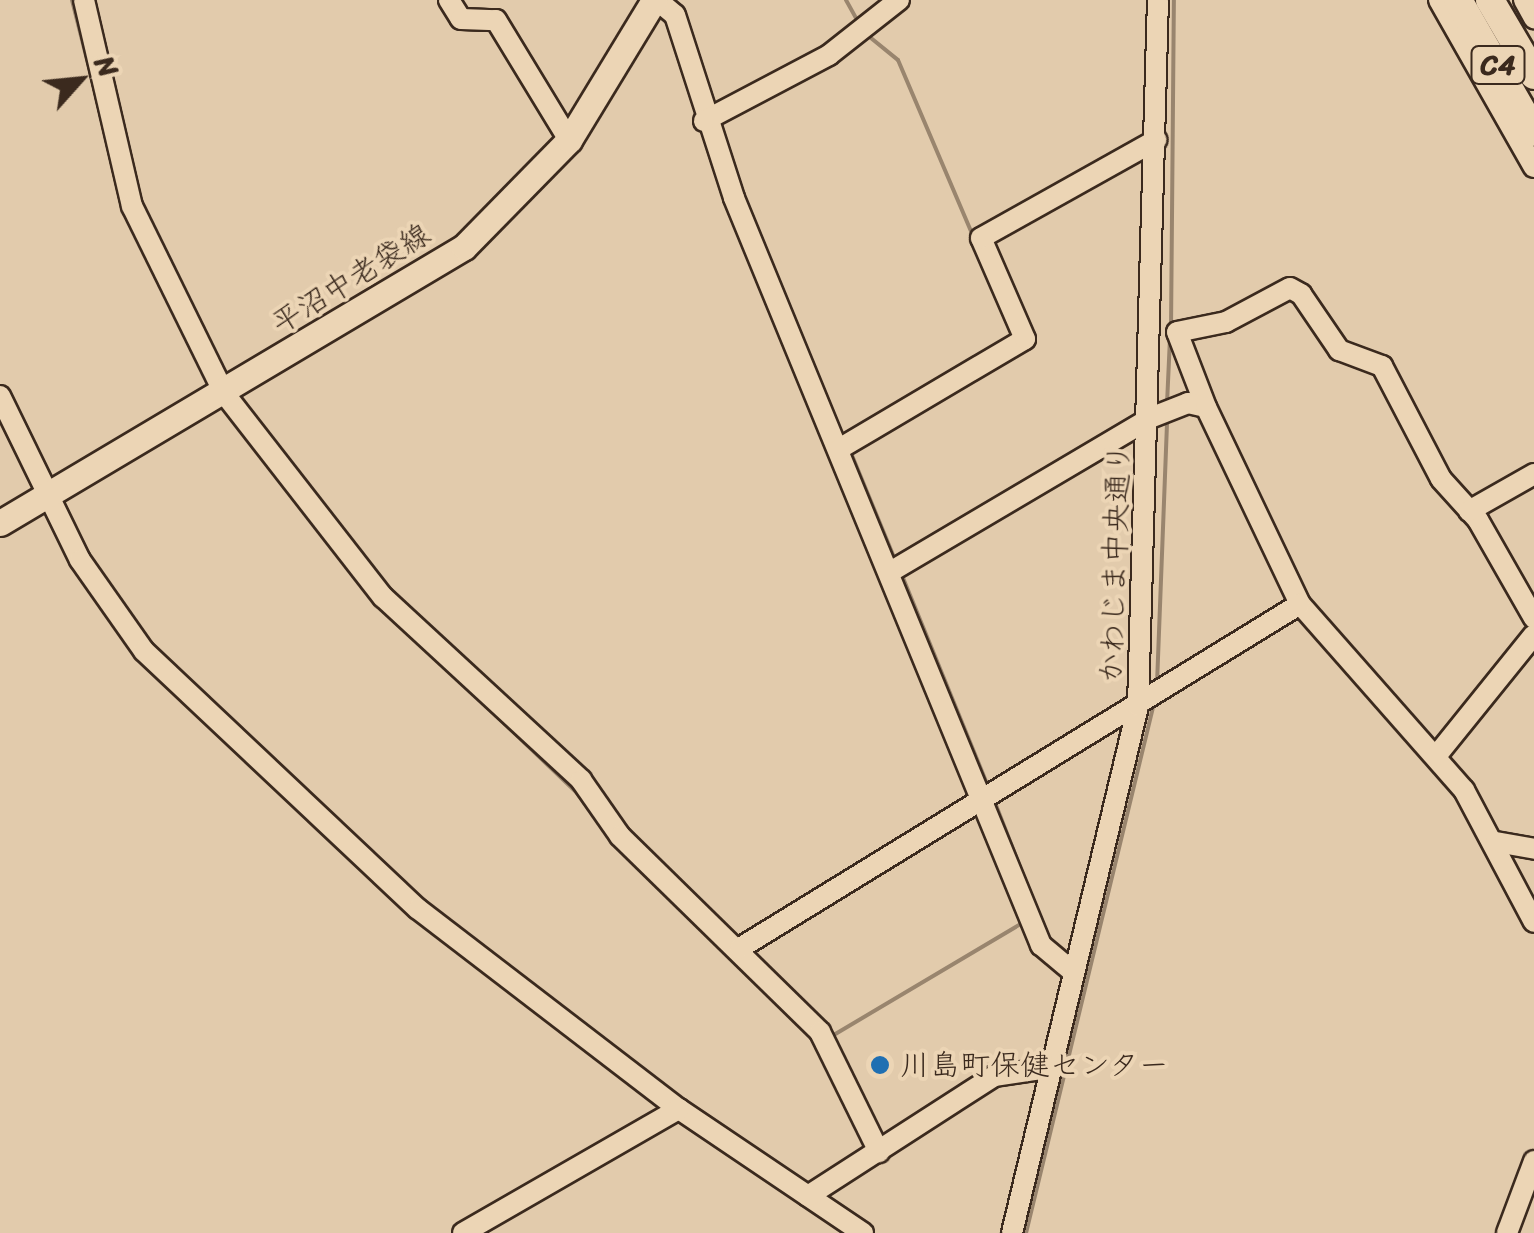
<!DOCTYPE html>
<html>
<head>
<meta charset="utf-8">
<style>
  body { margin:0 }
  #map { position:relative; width:1534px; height:1233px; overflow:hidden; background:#e2cbac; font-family:Sriracha,"Klee One",sans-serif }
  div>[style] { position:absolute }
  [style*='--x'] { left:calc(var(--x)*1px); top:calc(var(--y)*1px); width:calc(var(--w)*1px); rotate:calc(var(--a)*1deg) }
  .stream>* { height:4px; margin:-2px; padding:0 2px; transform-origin:2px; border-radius:2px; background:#99856e }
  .roads { filter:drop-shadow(2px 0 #3b2a1e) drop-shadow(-2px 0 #3b2a1e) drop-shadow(0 2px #3b2a1e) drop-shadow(0 -2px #3b2a1e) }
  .minor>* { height:20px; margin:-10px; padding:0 10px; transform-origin:10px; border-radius:10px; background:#ecd5b5 }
  .major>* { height:25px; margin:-12.5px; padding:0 12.5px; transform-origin:12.5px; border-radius:12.5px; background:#ecd5b5 }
  .highway>* { height:28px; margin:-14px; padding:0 14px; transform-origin:14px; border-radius:14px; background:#ecd5b5 }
  .dots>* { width:28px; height:28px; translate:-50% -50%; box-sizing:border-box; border:5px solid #ecd5b5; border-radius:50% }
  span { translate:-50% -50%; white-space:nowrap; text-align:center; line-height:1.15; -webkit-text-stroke:8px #ecd5b5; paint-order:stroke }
  .shield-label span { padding:2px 8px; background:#ecd5b5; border:2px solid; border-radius:8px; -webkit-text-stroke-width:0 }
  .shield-label { font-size:28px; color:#3b2a1e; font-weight:700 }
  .street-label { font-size:30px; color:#3b2a1e }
  .poi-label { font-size:30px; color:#3b2a1e }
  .left { translate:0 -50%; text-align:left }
  .north { position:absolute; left:30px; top:30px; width:100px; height:100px; -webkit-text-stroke:8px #ecd5b5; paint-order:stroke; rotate:63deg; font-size:28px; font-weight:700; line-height:40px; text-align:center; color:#3b2a1e }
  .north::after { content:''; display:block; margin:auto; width:35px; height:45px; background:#3b2a1e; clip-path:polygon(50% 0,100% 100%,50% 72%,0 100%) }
</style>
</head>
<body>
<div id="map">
  <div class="stream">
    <div style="--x:72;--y:0;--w:139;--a:75.9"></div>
    <div style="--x:846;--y:0;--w:25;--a:61"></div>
    <div style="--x:866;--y:34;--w:41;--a:39.1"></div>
    <div style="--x:898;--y:60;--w:194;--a:66.9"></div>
    <div style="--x:1171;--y:330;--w:330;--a:-89.5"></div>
    <div style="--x:1013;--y:358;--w:16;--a:-50"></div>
    <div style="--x:1167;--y:404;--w:65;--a:-87.4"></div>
    <div style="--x:851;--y:453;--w:116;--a:67.6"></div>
    <div style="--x:901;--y:573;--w:230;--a:67.8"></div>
    <div style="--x:1157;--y:684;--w:265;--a:-87.8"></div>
    <div style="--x:486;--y:706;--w:126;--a:43.7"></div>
    <div style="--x:577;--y:793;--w:54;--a:54"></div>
    <div style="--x:994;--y:800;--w:124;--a:68.8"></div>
    <div style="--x:632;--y:862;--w:71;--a:43.9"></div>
    <div style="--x:832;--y:1036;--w:226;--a:-30.7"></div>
    <div style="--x:1026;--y:1233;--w:545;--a:-76.42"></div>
  </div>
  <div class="roads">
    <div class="minor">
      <div style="--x:84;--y:0;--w:212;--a:76.9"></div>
      <div style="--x:132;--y:206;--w:208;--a:63.8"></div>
      <div style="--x:224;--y:393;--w:259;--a:52.1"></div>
      <div style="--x:383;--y:597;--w:270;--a:42.7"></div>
      <div style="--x:581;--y:780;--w:68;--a:55.1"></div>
      <div style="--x:620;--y:836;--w:280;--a:44.4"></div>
      <div style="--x:820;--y:1032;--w:134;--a:63.8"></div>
      <div style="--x:449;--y:0;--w:22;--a:58"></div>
      <div style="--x:461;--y:19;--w:35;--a:2"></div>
      <div style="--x:496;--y:20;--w:140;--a:58.7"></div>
      <div style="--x:657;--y:0;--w:23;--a:40"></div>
      <div style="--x:675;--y:15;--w:192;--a:72.1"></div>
      <div style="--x:734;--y:198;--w:808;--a:67.66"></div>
      <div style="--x:1041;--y:945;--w:40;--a:40"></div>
      <div style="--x:1439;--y:0;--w:192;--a:60.4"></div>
      <div style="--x:1524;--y:0;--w:21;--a:61"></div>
      <div style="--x:704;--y:121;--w:141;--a:-27.8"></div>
      <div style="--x:829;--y:55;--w:89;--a:-38.2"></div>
      <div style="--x:0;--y:396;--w:182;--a:64"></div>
      <div style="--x:80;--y:560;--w:111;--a:54.9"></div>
      <div style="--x:144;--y:651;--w:376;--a:43.3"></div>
      <div style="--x:418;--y:909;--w:329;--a:37.5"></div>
      <div style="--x:679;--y:1109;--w:222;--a:34"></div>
      <div style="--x:1206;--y:407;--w:80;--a:-111.1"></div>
      <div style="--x:1177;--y:332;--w:50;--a:-11.5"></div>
      <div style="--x:1226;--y:322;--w:72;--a:-28"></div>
      <div style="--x:1290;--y:288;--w:13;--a:29"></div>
      <div style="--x:1301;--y:294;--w:68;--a:55.8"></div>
      <div style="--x:1339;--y:350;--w:46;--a:20.4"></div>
      <div style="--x:1382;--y:366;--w:127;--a:62.4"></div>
      <div style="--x:1441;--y:479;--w:55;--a:47.9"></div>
      <div style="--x:1478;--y:520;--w:113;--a:60.3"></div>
      <div style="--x:839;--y:449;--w:216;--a:-30.6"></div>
      <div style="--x:1025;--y:339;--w:110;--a:-113.5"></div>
      <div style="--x:981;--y:238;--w:201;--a:-29.2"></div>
      <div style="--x:1469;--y:511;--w:75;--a:-29.6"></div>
      <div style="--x:890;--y:572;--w:302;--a:-30.6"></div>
      <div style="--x:1150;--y:418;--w:41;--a:-21.5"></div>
      <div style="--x:1188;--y:403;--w:18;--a:13"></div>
      <div style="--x:1206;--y:407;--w:218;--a:64.5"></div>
      <div style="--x:1300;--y:604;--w:248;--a:48.6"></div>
      <div style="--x:1464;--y:790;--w:149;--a:62.1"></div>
      <div style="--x:1437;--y:755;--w:154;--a:-51.1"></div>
      <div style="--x:1496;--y:842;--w:39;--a:10"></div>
      <div style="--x:740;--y:948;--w:657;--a:-31.56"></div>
      <div style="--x:808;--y:1196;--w:221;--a:-32.8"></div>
      <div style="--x:994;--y:1076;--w:56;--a:-8.3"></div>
      <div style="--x:463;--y:1233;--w:249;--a:-29.9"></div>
      <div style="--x:1012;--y:1233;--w:542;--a:-76.55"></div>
      <div style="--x:1138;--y:706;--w:706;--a:-88.38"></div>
      <div style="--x:1507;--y:1233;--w:77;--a:-69.4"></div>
    </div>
    <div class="major">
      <div style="--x:0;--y:523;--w:540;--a:-30.75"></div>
      <div style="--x:464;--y:247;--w:150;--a:-45.5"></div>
      <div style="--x:569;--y:140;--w:164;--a:-58.7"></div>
    </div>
    <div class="highway">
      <div style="--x:1458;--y:0;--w:152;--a:60.1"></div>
      <div style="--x:1490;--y:0;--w:87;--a:59.6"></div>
    </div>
  </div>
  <div class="dots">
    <div style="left:880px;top:1065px;background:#1f6fb2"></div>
  </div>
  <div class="shield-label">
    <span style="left:1498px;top:65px">C4</span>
  </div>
  <div class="street-label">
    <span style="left:351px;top:279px;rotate:-32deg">平沼中老袋線</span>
    <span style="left:1115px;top:563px;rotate:-88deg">かわじま中央通り</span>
  </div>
  <div class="poi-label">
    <span class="left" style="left:900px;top:1065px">川島町保健センター</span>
  </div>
  <div class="north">N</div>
</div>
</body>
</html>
